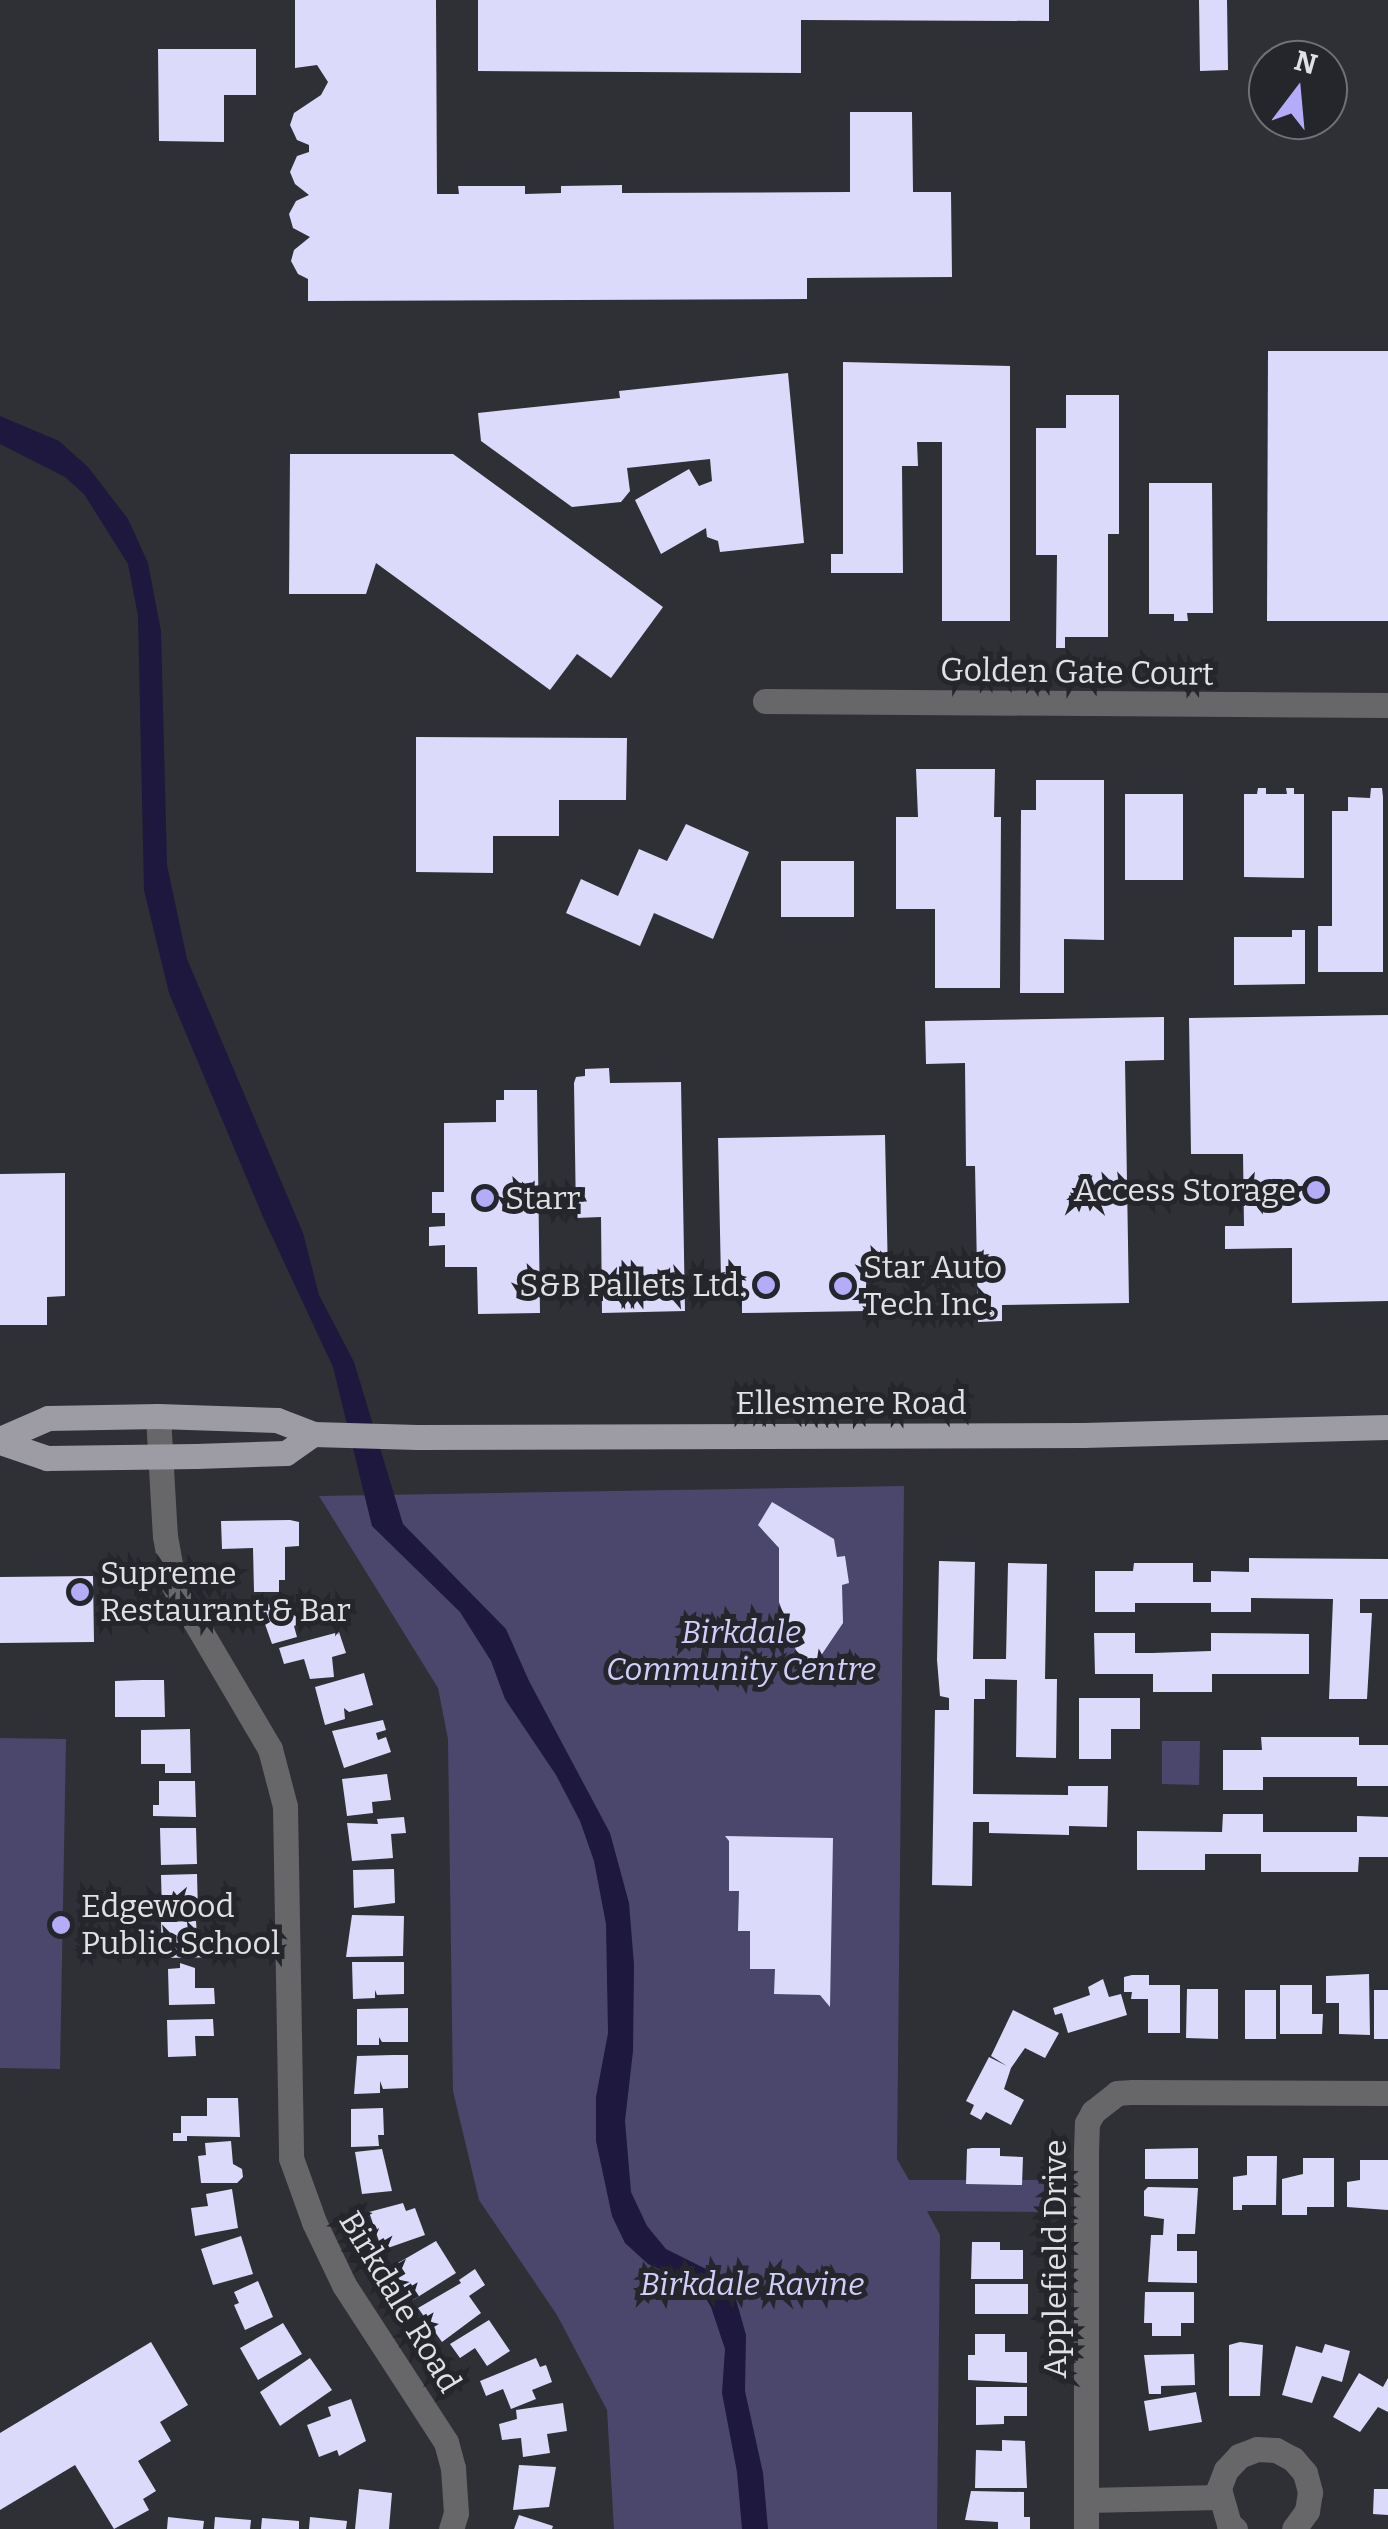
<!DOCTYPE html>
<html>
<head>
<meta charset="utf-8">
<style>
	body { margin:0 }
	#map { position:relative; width:1388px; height:2529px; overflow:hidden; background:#2f2f36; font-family:Bitter,serif }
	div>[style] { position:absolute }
	.green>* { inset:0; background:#4b476c }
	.water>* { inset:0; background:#1e173e }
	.building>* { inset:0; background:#dcdafa }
	.minor>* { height:25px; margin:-12.5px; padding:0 12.5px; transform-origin:12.5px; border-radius:12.5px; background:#67676a }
	.major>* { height:25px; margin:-12.5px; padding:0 12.5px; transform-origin:12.5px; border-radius:12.5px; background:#9d9ca4 }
	.dots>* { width:28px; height:28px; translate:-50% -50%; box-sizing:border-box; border:5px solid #25252c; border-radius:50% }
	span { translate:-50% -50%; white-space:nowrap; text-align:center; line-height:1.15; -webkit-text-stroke:10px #25252c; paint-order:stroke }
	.street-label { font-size:32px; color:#e0e0e5 }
	.poi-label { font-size:32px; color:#e0e0e5 }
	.right { translate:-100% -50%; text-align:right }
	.left { translate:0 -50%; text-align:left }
	.park-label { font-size:32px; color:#d1cefa; font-style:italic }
	.north { position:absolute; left:1248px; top:40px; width:100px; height:100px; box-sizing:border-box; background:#25252c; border:2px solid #707076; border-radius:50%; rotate:16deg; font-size:28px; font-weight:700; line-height:40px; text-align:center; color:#e0e0e5 }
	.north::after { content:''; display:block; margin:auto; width:35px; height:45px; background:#b4acf9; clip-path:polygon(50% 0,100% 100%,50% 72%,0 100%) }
</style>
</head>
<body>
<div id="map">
	<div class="green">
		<div style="clip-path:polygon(904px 1486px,897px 2159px,909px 2180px,1052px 2180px,1051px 2212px,927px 2211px,940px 2235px,937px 2529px,614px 2529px,607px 2410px,557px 2315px,479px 2200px,453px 2091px,448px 1739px,438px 1688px,319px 1496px)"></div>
		<div style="clip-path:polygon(0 1738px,66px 1739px,60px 2069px,0 2068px)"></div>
		<div style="clip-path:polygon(1162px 1741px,1200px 1741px,1199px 1785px,1162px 1784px)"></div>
	</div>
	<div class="water">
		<div style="clip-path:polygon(0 416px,59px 441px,88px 467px,128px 519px,148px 563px,161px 631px,167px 865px,187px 959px,303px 1233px,319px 1295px,354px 1362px,403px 1524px,506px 1629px,529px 1681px,610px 1833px,629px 1903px,634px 1965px,633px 2051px,625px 2121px,631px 2192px,647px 2226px,666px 2249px,712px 2272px,735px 2296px,746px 2335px,745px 2391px,763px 2473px,768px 2529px,742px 2529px,737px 2472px,722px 2393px,725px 2349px,711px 2307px,699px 2287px,648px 2264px,625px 2243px,612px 2216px,596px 2141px,596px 2097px,608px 2033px,606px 1924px,594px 1861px,580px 1821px,556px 1775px,505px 1699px,491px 1661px,460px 1612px,372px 1526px,333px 1367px,263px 1217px,169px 993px,144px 890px,138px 616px,128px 564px,84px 494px,65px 477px,0 444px)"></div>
	</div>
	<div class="building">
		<div style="clip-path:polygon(295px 0,436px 0,437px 194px,459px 194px,458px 186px,525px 186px,525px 194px,561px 193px,561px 186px,622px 185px,622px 193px,850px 192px,850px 112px,912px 112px,913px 192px,951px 192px,952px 277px,807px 278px,807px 299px,308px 301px,308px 279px,298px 274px,291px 261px,294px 250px,310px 237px,293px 228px,289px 214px,296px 201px,309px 195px,295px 184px,290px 172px,297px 156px,309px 152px,309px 145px,297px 140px,290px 125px,294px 113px,321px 95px,328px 82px,317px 65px,295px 68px)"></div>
		<div style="clip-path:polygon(478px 0,1049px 0,1049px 21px,801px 20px,801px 73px,478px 71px)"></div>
		<div style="clip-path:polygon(1199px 0,1227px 0,1228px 70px,1200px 71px)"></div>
		<div style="clip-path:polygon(158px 49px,256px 49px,256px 95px,224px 95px,224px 142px,159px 141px)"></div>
		<div style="clip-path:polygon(1268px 351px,1388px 351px,1388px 621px,1267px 621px)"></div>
		<div style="clip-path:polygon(843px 362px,1010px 366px,1010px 621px,942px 621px,942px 442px,917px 442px,918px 466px,902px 466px,903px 573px,831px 573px,831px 554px,843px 554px)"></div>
		<div style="clip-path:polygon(788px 373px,804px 543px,720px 552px,718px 541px,707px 537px,706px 528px,661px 554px,635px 500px,689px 469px,699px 486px,712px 481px,710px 459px,627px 468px,630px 491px,621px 502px,572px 507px,481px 441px,478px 413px,620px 398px,619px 391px)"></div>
		<div style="clip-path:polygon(1066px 395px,1119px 395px,1119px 534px,1108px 534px,1108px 637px,1065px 637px,1065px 648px,1056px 648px,1057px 555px,1036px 555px,1036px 428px,1066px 428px)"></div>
		<div style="clip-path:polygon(290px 454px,453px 454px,663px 607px,611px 678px,577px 654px,550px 690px,376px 563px,366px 594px,289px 594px)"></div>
		<div style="clip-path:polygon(1149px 483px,1212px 483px,1213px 613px,1187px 613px,1188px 621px,1174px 621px,1174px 614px,1149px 614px)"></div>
		<div style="clip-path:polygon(416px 737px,627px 738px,626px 800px,559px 800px,559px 836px,493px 836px,493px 873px,416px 872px)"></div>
		<div style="clip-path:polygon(916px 769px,995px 769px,994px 817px,1001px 817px,1000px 988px,935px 988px,935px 909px,896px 909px,896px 817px,918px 817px)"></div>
		<div style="clip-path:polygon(1036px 780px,1104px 780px,1104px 940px,1064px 939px,1064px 993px,1020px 993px,1021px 810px,1036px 810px)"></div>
		<div style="clip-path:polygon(1258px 788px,1266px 788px,1266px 794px,1287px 794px,1286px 788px,1294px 788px,1294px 794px,1304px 794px,1304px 878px,1244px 877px,1244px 794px,1257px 794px)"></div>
		<div style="clip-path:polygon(1371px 788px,1382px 788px,1383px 797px,1383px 972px,1318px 972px,1318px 926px,1332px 926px,1332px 811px,1348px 811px,1348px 797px,1370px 798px)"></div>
		<div style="clip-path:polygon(1125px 794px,1183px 794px,1183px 880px,1125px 880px)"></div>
		<div style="clip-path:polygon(686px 824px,749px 852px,713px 939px,654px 913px,640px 946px,566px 913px,581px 879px,618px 896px,639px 849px,667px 861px)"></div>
		<div style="clip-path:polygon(781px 861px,854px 861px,854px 917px,781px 917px)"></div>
		<div style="clip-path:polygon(1292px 930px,1305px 930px,1305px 984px,1234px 985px,1234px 937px,1292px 937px)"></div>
		<div style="clip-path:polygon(1388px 1015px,1388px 1301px,1292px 1303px,1292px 1248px,1225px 1249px,1225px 1226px,1244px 1226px,1243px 1154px,1191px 1154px,1189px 1018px)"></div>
		<div style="clip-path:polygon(1164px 1017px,1164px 1060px,1125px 1061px,1129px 1303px,1002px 1305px,1002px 1321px,978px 1322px,975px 1166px,966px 1166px,965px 1063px,926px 1064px,925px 1021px)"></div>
		<div style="clip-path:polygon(609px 1068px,610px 1083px,681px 1082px,685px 1311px,602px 1313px,601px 1217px,576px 1218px,574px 1083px,576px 1077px,585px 1076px,585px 1069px)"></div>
		<div style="clip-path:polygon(504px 1090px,537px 1090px,540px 1313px,478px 1314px,477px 1267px,445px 1267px,445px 1245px,429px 1246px,429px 1227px,445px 1226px,445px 1213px,432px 1213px,432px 1192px,444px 1192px,444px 1123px,496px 1122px,496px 1100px,504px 1100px)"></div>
		<div style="clip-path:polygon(885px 1135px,888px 1276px,866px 1277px,867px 1311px,742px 1313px,742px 1279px,721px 1279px,718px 1138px)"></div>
		<div style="clip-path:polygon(65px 1173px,65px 1296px,47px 1297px,47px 1325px,0 1325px,0 1174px)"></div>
		<div style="clip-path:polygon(772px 1502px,834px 1539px,837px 1557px,845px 1556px,849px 1583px,842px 1585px,843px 1623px,814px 1666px,799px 1659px,779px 1602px,779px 1548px,758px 1525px)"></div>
		<div style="clip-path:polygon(290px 1520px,299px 1522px,299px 1546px,285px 1547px,285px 1580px,279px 1580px,279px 1592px,254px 1592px,253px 1548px,222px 1549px,221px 1521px)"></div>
		<div style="clip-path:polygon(1249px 1558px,1388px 1559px,1388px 1599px,1360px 1599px,1360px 1613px,1372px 1613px,1367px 1699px,1329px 1699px,1333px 1599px,1251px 1598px,1251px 1612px,1211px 1612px,1211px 1603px,1135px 1603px,1135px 1612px,1095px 1612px,1095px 1571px,1133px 1571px,1134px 1563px,1193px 1563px,1193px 1582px,1211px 1582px,1211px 1571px,1249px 1572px)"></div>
		<div style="clip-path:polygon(939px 1561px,975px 1562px,973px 1659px,1006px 1659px,1008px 1563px,1047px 1564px,1045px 1679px,1057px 1679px,1056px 1758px,1016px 1757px,1017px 1680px,985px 1679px,985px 1699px,974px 1699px,973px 1794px,1068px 1795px,1068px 1786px,1108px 1786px,1107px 1827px,1069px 1826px,1069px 1835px,989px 1833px,989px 1822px,973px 1822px,972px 1886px,932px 1885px,935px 1710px,949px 1710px,949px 1698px,940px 1696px,937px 1660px)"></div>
		<div style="clip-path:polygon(93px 1576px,94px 1642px,0 1643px,0 1577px)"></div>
		<div style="clip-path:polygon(292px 1597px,299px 1624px,294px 1626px,297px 1637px,272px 1644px,259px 1607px)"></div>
		<div style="clip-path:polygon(339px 1632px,346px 1653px,332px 1657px,334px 1677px,310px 1679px,304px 1659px,284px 1664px,279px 1648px)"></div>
		<div style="clip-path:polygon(1094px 1633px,1135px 1633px,1135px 1653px,1152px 1653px,1211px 1651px,1211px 1633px,1309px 1634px,1309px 1674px,1212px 1674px,1212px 1692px,1153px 1692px,1153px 1674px,1095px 1674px)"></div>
		<div style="clip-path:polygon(364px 1673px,373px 1705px,349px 1712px,344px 1708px,345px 1719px,325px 1725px,315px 1687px)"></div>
		<div style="clip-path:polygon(142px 1680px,164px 1680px,165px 1717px,115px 1717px,115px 1681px)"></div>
		<div style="clip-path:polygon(1079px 1698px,1140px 1698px,1140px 1729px,1111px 1729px,1111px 1759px,1079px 1759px)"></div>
		<div style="clip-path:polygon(383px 1720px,386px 1730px,376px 1733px,378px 1740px,386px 1737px,391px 1752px,344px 1768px,332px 1731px)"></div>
		<div style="clip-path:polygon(190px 1729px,191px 1773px,165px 1773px,165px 1764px,141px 1764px,141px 1730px)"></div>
		<div style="clip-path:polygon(1261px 1737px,1359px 1737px,1359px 1745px,1388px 1745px,1388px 1786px,1357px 1786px,1357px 1777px,1263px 1777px,1263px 1790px,1223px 1790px,1223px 1750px,1262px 1750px)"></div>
		<div style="clip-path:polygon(387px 1774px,391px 1800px,372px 1802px,373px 1813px,347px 1816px,342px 1779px)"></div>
		<div style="clip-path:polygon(159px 1781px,195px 1781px,196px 1817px,153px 1816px,153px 1805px,159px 1805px)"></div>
		<div style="clip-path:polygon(1223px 1814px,1263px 1814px,1263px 1832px,1357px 1832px,1357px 1816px,1388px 1817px,1388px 1857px,1359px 1857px,1358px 1872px,1261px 1872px,1261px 1854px,1205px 1854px,1205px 1870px,1137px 1870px,1137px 1831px,1222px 1832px)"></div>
		<div style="clip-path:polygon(404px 1817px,406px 1833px,391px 1834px,393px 1858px,352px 1861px,347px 1823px,378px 1824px,377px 1819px)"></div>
		<div style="clip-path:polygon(160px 1828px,196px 1828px,197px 1864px,161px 1865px)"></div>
		<div style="clip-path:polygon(725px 1836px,833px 1838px,830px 2007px,820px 1995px,774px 1994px,775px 1969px,750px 1969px,750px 1931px,738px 1931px,739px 1891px,729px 1891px,729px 1841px)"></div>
		<div style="clip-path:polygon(394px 1869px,395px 1903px,354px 1908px,353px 1870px)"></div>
		<div style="clip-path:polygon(197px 1874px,198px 1911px,178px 1915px,178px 1911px,162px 1912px,161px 1875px)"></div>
		<div style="clip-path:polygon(352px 1915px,404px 1916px,403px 1956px,346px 1957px)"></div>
		<div style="clip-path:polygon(196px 1921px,197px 1937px,225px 1937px,231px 1957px,162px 1958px,161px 1922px)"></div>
		<div style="clip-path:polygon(352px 1962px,404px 1962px,404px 1994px,377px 1995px,375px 1990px,375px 1998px,353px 1999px)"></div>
		<div style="clip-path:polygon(180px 1963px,195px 1968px,195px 1988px,214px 1988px,215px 2004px,169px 2005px,168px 1969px,180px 1968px)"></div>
		<div style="clip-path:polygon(1369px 1974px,1370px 2035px,1339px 2034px,1339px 2003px,1326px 2003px,1326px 1976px)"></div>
		<div style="clip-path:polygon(1132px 1975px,1149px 1975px,1149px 1985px,1180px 1985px,1180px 2033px,1148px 2033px,1148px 1999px,1131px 1999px,1132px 1992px,1124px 1992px,1124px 1977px)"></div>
		<div style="clip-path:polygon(1103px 1979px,1109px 1997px,1121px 1994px,1127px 2015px,1068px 2033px,1062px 2013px,1055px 2015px,1053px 2008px,1090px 1995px,1088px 1987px)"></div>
		<div style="clip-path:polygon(1280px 1985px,1312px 1985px,1312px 2014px,1323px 2014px,1322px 2034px,1280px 2034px)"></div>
		<div style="clip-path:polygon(1187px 1989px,1218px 1989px,1218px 2039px,1186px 2038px)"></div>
		<div style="clip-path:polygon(1245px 1990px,1276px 1990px,1276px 2039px,1245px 2039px)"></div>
		<div style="clip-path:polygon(1374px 1990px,1388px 1990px,1388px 2039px,1374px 2039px)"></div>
		<div style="clip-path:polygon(408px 2008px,408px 2042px,382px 2042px,379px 2037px,379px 2045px,357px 2045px,357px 2009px)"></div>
		<div style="clip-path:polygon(1013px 2010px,1059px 2033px,1045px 2058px,1025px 2048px,1011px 2068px,1004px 2089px,1024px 2100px,1011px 2125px,986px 2112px,981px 2120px,970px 2114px,974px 2105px,966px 2101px,989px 2057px,1007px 2066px,991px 2056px)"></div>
		<div style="clip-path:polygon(213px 2019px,214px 2036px,195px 2036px,196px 2056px,168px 2057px,167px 2020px)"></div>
		<div style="clip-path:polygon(393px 2055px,408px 2055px,408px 2088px,383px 2089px,380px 2081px,380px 2093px,354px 2094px,357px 2056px)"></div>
		<div style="clip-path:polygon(207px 2098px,238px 2098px,240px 2137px,187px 2136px,187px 2141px,173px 2141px,173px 2133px,181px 2133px,181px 2116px,207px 2116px)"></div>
		<div style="clip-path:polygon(383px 2108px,384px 2135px,378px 2135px,379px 2146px,351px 2147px,351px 2109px)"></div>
		<div style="clip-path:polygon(231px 2141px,233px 2164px,242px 2169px,243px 2177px,237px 2183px,201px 2183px,198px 2156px,206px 2155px,205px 2143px)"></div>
		<div style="clip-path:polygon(972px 2148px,1000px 2148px,1000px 2156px,1023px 2157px,1022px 2185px,966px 2184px,967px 2149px)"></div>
		<div style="clip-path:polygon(1198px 2148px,1198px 2179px,1145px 2179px,1145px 2149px)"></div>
		<div style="clip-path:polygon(382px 2149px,392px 2191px,362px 2194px,355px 2152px)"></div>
		<div style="clip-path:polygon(1247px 2156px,1277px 2156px,1276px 2205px,1242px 2205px,1242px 2210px,1233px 2210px,1233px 2177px,1247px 2175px)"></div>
		<div style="clip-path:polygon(1303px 2158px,1334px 2158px,1334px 2207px,1307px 2207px,1307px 2215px,1282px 2215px,1282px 2179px,1303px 2174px)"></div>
		<div style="clip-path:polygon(1360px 2160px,1388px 2160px,1388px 2210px,1347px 2207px,1347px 2182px,1360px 2180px)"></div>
		<div style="clip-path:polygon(1148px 2187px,1198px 2188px,1195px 2234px,1177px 2234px,1177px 2251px,1197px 2251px,1197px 2283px,1148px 2282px,1151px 2235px,1163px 2235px,1164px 2219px,1144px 2216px,1144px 2191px)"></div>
		<div style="clip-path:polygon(232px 2189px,238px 2228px,195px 2236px,191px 2208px,208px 2206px,206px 2194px)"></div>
		<div style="clip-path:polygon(403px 2203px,406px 2211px,415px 2208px,425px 2235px,382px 2250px,369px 2212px)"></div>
		<div style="clip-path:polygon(241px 2236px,253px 2274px,213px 2285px,201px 2249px)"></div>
		<div style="clip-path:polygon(436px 2241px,456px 2273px,413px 2300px,391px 2267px)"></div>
		<div style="clip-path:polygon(972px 2242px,1000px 2242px,1000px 2250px,1023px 2250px,1023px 2279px,971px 2279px)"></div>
		<div style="clip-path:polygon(475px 2269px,485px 2285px,469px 2296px,481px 2313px,442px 2342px,418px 2308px,461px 2283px,459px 2280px)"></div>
		<div style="clip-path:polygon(258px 2281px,273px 2317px,245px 2330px,234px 2305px,239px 2303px,234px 2292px)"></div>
		<div style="clip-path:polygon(975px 2284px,1028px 2284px,1028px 2314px,975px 2314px)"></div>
		<div style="clip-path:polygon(1145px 2292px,1194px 2292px,1194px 2323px,1181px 2323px,1181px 2336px,1152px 2336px,1152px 2323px,1144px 2323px)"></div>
		<div style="clip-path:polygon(489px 2320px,510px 2351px,487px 2366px,475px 2348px,460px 2358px,450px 2344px)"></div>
		<div style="clip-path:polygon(283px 2323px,302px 2354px,258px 2380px,240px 2348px)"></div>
		<div style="clip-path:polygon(975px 2334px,1005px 2334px,1005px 2352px,1027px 2352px,1027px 2383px,968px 2380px,968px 2355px,975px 2355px)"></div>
		<div style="clip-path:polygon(151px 2342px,188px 2405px,160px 2422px,171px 2441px,138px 2461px,156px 2491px,143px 2499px,149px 2510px,114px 2529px,75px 2465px,0 2510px,0 2433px)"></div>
		<div style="clip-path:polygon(1240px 2342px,1263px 2345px,1260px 2396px,1229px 2396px,1229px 2345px)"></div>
		<div style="clip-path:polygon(1325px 2344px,1350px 2351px,1342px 2382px,1322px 2376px,1312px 2403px,1282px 2395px,1296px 2346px,1322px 2353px)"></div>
		<div style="clip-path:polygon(1194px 2354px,1195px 2385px,1161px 2386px,1161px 2394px,1149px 2394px,1144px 2355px)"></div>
		<div style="clip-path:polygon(310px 2358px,332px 2390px,280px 2426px,260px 2392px)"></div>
		<div style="clip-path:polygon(536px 2358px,540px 2367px,546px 2365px,552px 2382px,532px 2390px,536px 2399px,511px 2409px,503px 2389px,486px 2396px,480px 2381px)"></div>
		<div style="clip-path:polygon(1359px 2373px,1383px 2387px,1388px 2378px,1388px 2412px,1378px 2407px,1360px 2432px,1333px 2417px)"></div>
		<div style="clip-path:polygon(976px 2387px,1027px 2387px,1027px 2416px,1004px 2416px,1004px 2424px,976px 2425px)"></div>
		<div style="clip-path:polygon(1196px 2392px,1202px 2422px,1149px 2431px,1144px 2401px)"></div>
		<div style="clip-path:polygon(351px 2399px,366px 2441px,339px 2456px,337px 2450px,319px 2457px,307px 2425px,331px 2416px,328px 2407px)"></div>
		<div style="clip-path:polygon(563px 2403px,567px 2431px,547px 2434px,550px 2453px,523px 2457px,521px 2438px,502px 2440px,499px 2424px,517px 2419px,516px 2410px)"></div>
		<div style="clip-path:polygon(1002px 2440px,1025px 2441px,1027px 2488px,975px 2488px,976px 2450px,1002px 2451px)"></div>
		<div style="clip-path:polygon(519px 2465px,556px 2467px,549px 2507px,513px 2510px)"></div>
		<div style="clip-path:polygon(359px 2489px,392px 2493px,389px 2529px,355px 2529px)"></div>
		<div style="clip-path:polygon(1374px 2489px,1388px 2489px,1388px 2515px,1373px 2514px)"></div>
		<div style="clip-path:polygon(971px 2491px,1024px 2492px,1024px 2517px,1030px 2517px,1030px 2529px,998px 2529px,998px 2522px,965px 2520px)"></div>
		<div style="clip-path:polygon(519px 2515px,553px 2526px,552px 2529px,514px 2529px)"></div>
		<div style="clip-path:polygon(168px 2517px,204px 2521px,203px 2529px,167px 2529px)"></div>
		<div style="clip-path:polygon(215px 2517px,251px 2520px,250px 2529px,214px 2529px)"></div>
		<div style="clip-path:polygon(310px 2517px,347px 2521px,346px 2529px,309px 2529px)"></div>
		<div style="clip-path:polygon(262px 2518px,299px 2521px,299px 2529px,261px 2529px)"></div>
	</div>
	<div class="minor">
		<div style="left:765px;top:701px;width:623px;rotate:0.37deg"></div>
		<div style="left:158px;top:1416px;width:120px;rotate:86.7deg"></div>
		<div style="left:165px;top:1536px;width:51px;rotate:79.8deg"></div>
		<div style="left:174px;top:1586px;width:189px;rotate:59.5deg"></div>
		<div style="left:270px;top:1749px;width:59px;rotate:75.3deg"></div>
		<div style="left:285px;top:1806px;width:352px;rotate:89deg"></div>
		<div style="left:291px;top:2158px;width:68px;rotate:70.2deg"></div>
		<div style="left:314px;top:2222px;width:70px;rotate:64.5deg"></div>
		<div style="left:344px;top:2285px;width:187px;rotate:57deg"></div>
		<div style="left:446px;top:2442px;width:27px;rotate:75deg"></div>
		<div style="left:453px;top:2468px;width:45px;rotate:86.2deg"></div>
		<div style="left:456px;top:2513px;width:17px;rotate:107deg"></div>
		<div style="left:1087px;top:2500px;width:132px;rotate:-1.3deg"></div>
		<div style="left:1086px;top:2529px;width:378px;rotate:-90deg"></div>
		<div style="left:1086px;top:2151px;width:28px;rotate:-88deg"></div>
		<div style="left:1087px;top:2123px;width:13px;rotate:-61deg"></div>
		<div style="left:1093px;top:2112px;width:31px;rotate:-38deg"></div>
		<div style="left:1117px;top:2093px;width:16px;rotate:-4deg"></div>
		<div style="left:1133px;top:2092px;width:255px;rotate:0.2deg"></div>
		<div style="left:1235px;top:2529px;width:8px;rotate:-140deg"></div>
		<div style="left:1229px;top:2524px;width:37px;rotate:-106deg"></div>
		<div style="left:1219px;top:2488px;width:19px;rotate:-69deg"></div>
		<div style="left:1226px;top:2470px;width:19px;rotate:-47deg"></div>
		<div style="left:1239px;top:2456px;width:19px;rotate:-21deg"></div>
		<div style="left:1257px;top:2449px;width:19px;rotate:3deg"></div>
		<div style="left:1276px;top:2450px;width:19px;rotate:28deg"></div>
		<div style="left:1293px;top:2459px;width:18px;rotate:49deg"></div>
		<div style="left:1305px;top:2473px;width:20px;rotate:75deg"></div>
		<div style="left:1310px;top:2492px;width:19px;rotate:99deg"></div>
		<div style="left:1307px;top:2511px;width:22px;rotate:126deg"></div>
	</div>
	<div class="major">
		<div style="left:0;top:1439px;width:52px;rotate:-23.6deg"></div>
		<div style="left:48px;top:1418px;width:110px;rotate:-1deg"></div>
		<div style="left:158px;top:1416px;width:119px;rotate:1.9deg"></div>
		<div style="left:277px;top:1420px;width:39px;rotate:21deg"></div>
		<div style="left:313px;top:1434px;width:104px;rotate:1.7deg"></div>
		<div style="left:417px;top:1437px;width:666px;rotate:-0.17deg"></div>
		<div style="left:1083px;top:1435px;width:305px;rotate:-1.5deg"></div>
		<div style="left:0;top:1442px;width:50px;rotate:18.8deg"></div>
		<div style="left:47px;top:1458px;width:149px;rotate:-0.8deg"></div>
		<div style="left:196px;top:1456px;width:90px;rotate:-1.9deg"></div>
		<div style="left:286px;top:1453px;width:33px;rotate:-35deg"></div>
	</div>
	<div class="dots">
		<div style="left:1316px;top:1190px;background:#b4acf9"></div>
		<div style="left:485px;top:1198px;background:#b4acf9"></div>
		<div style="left:766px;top:1285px;background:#b4acf9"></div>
		<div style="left:843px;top:1286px;background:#b4acf9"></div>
		<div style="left:80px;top:1592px;background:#b4acf9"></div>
		<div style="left:61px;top:1925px;background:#b4acf9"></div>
	</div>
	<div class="street-label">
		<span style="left:1077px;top:672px;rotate:1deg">Golden Gate Court</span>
		<span style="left:851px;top:1403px">Ellesmere Road</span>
		<span style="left:1055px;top:2259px;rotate:-90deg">Applefield Drive</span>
		<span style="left:400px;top:2302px;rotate:59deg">Birkdale Road</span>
	</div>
	<div class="poi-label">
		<span class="right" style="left:1296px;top:1190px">Access Storage</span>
		<span class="left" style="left:505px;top:1198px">Starr</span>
		<span class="left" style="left:863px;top:1286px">Star Auto<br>Tech Inc.</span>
		<span class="right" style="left:746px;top:1285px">S&amp;B Pallets Ltd.</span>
		<span class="left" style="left:100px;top:1592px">Supreme<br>Restaurant &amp; Bar</span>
		<span class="left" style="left:81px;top:1925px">Edgewood<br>Public School</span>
	</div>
	<div class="park-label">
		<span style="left:741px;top:1651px">Birkdale<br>Community Centre</span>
		<span style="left:752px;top:2284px">Birkdale Ravine</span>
	</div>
	<div class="north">N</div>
</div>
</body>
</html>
